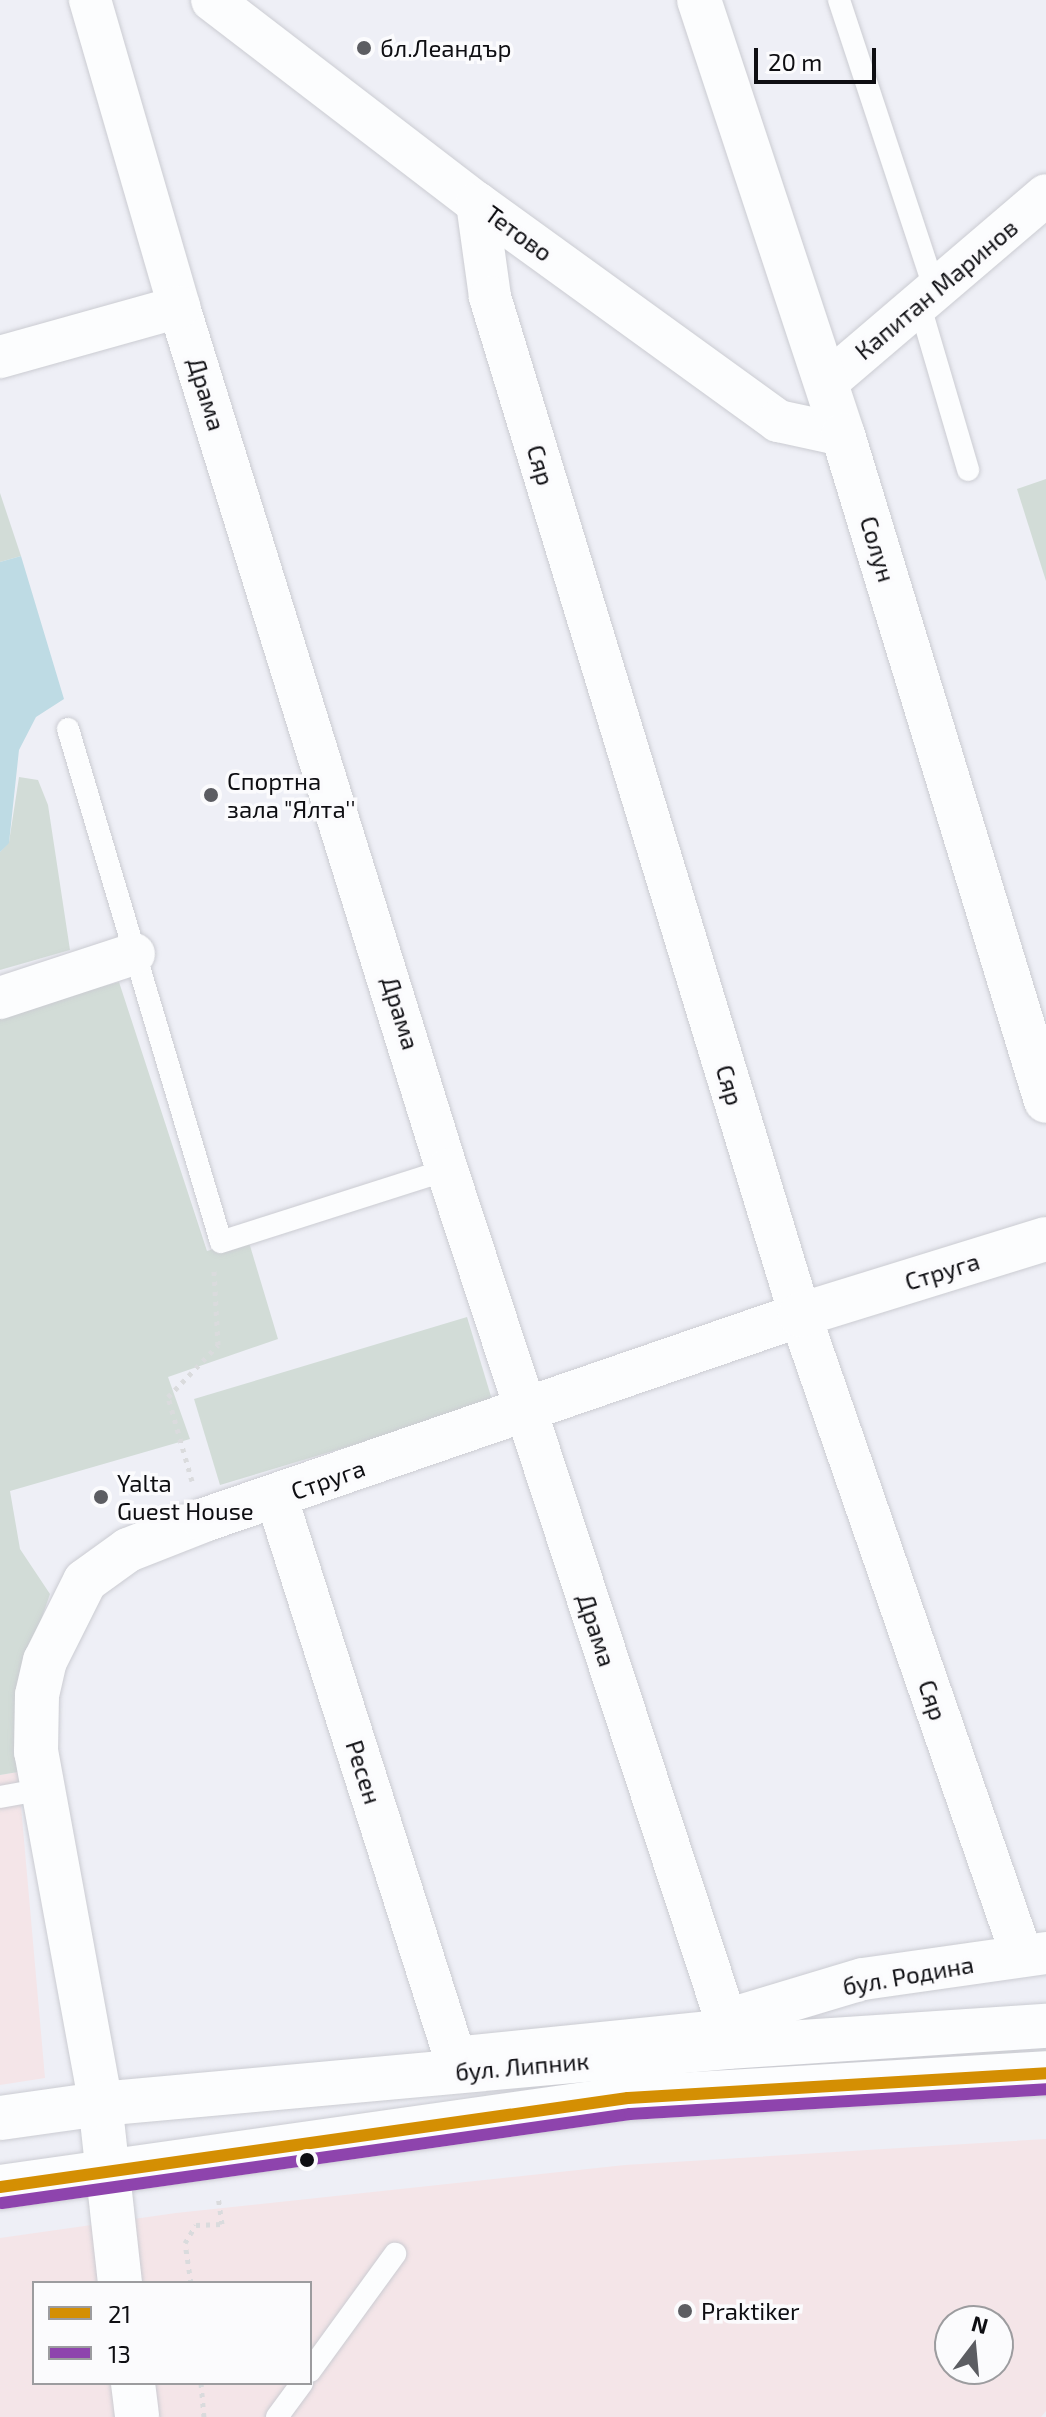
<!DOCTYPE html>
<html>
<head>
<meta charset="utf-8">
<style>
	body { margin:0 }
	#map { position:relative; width:1046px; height:2417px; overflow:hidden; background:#eeeff6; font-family:"Exo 2",sans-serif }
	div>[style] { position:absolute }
	.commercial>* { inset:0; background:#f4e5e8 }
	.green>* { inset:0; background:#d2dcd7 }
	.water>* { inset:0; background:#bedbe4 }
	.path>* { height:5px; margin-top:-2.5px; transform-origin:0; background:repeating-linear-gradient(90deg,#dadbdd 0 4px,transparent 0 10px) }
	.roads { filter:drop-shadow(0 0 2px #cbccd2) drop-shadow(0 0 2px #cbccd2) }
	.lane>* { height:22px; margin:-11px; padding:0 11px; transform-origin:11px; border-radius:11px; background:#fcfdfe }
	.street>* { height:42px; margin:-21px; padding:0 21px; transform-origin:21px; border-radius:21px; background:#fcfdfe }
	.secondary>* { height:44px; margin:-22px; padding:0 22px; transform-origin:22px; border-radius:22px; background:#fcfdfe }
	.primary>* { height:44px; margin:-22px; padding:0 22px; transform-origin:22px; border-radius:22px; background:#fcfdfe }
	.bus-1>* { height:12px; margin:-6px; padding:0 6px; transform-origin:6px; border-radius:6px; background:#d48f03 }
	.bus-2>* { height:12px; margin:-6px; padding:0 6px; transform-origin:6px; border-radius:6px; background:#8e44ad }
	.dots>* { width:22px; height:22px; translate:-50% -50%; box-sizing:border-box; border:4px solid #fbfbfd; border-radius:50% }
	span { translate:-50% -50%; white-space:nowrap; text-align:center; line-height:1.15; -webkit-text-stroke:7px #fbfbfd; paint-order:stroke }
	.poi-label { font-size:24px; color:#0e0e12 }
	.left { translate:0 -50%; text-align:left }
	.street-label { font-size:24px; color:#0e0e12 }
	.legend { position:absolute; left:32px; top:2281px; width:280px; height:104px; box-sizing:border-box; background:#fbfbfd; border:2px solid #9c9c9f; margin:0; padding:10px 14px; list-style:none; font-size:24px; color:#0e0e12 }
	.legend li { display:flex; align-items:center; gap:16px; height:40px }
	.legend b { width:40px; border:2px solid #9c9c9f }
	.north { position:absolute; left:934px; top:2305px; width:80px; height:80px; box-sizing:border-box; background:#fbfbfd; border:2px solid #9c9c9f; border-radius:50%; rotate:16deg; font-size:22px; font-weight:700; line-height:32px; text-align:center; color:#0e0e12 }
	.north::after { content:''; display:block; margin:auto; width:28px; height:36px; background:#5c5d62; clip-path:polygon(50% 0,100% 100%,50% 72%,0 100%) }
	.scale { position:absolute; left:754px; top:48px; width:122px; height:36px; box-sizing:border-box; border:4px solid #0e0e12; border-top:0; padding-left:10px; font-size:24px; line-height:28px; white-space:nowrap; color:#0e0e12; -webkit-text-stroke:6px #fbfbfd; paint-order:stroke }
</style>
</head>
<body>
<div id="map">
	<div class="commercial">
		<div style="clip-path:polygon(18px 1772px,45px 2078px,0 2085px,0 1775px)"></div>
		<div style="clip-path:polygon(evenodd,1046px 2139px,1046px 2411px,1041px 2417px,0 2417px,0 2238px,176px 2213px,625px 2165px,1046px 2139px,34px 2283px,310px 2283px,310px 2383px,34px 2383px,34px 2283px,1046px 2139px,950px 2321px,998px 2321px,998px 2369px,950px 2369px,950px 2321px)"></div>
	</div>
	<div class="green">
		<div style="clip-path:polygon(1046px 479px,1046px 581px,1017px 489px)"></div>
		<div style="clip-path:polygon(0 493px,21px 556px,0 562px)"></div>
		<div style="clip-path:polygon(19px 777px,38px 780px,48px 805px,70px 950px,0 970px,0 852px,9px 842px)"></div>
		<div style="clip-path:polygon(119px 982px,207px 1251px,248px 1239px,278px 1339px,168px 1377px,190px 1439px,10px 1491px,20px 1549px,50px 1594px,18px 1687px,18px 1772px,0 1775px,0 1014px)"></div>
		<div style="clip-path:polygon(467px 1317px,493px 1403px,220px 1485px,194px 1399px)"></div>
	</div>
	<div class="water">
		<div style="clip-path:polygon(21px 556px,64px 699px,36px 717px,19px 750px,9px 843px,0 852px,0 562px)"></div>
	</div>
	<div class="path">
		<div style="left:192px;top:1481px;width:87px;rotate:-105.9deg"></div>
		<div style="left:168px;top:1397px;width:72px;rotate:-46.1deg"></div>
		<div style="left:218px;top:1345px;width:75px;rotate:-93.1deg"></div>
		<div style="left:191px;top:2283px;width:40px;rotate:-98.5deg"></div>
		<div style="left:185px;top:2243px;width:21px;rotate:-59deg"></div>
		<div style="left:196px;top:2225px;width:26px;rotate:-2deg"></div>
		<div style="left:222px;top:2224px;width:27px;rotate:-98deg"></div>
		<div style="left:201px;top:2383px;width:34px;rotate:85deg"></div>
	</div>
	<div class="roads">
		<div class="lane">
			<div style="left:839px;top:0;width:305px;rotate:71.7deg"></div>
			<div style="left:919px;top:303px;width:174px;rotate:73.6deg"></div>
			<div style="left:68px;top:729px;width:535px;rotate:73.39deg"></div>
			<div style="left:221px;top:1242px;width:237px;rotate:-17.7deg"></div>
			<div style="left:0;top:1797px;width:45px;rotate:-10.3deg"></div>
			<div style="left:452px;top:2048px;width:275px;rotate:-5.8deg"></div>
			<div style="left:310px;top:2371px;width:145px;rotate:-54deg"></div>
			<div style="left:277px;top:2417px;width:42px;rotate:-53.7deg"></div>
		</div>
		<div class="street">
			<div style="left:90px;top:0;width:320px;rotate:73.8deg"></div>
			<div style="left:179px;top:307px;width:904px;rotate:72.75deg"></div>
			<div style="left:447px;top:1170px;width:895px;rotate:71.83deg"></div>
			<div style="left:726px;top:2020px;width:143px;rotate:-16.7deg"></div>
			<div style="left:863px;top:1979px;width:185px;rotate:-8.1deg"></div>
			<div style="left:212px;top:0;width:334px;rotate:37.5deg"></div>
			<div style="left:477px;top:203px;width:372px;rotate:35.9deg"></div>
			<div style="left:778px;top:421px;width:66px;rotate:12.2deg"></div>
			<div style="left:477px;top:203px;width:95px;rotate:82.1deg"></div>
			<div style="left:490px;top:297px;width:1064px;rotate:73.06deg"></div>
			<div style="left:800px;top:1315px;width:678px;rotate:70.9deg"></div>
			<div style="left:0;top:357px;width:186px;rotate:-15.6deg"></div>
			<div style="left:826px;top:383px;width:289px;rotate:-40.5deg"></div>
			<div style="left:0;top:998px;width:141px;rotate:-18.2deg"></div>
			<div style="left:276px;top:1496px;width:579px;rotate:72.32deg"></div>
		</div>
		<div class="secondary">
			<div style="left:699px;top:0;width:458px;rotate:71.7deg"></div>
			<div style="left:843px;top:435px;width:696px;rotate:73.05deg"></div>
			<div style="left:120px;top:2283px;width:190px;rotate:-96.3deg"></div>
			<div style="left:99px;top:2094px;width:348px;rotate:-100.4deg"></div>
			<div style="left:36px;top:1752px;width:57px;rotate:-89deg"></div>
			<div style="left:37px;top:1695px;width:35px;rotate:-77deg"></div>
			<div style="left:45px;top:1661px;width:89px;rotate:-63.4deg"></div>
			<div style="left:85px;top:1581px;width:53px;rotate:-35.8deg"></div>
			<div style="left:128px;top:1550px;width:82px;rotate:-21.5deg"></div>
			<div style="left:204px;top:1520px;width:630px;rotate:-18.98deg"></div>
			<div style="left:800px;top:1315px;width:257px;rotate:-17.2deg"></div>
			<div style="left:133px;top:2383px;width:34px;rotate:83deg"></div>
		</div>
		<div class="primary">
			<div style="left:0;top:2118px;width:101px;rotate:-8deg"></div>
			<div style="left:100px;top:2104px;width:630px;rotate:-5.19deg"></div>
			<div style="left:727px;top:2047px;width:320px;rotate:-3.8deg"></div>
			<div style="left:0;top:2187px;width:634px;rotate:-8.07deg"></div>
			<div style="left:628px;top:2098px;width:419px;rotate:-3.4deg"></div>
		</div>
	</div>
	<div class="bus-1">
		<div style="left:0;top:2187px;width:634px;rotate:-8.07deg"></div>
		<div style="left:628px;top:2098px;width:419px;rotate:-3.4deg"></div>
	</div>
	<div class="bus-2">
		<div style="left:2px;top:2203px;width:634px;rotate:-8.07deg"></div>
		<div style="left:630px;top:2114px;width:417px;rotate:-3.4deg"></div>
	</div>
	<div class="dots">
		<div style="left:364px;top:48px;background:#5c5d62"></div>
		<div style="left:211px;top:795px;background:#5c5d62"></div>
		<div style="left:101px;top:1497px;background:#5c5d62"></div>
		<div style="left:307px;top:2160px;background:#0e0e12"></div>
		<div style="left:685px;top:2311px;background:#5c5d62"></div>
	</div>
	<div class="poi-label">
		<span class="left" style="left:380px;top:48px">бл.Леандър</span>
		<span class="left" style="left:227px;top:795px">Спортна<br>зала "Ялта''</span>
		<span class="left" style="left:117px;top:1497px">Yalta<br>Guest House</span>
		<span class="left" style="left:701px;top:2311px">Praktiker</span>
	</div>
	<div class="street-label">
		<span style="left:519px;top:233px;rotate:36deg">Тетово</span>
		<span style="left:936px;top:289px;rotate:-40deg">Капитан Маринов</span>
		<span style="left:207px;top:394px;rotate:73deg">Драма</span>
		<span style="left:541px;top:465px;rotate:73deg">Сяр</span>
		<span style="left:878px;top:549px;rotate:73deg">Солун</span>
		<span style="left:401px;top:1013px;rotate:73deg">Драма</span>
		<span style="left:730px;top:1085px;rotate:73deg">Сяр</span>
		<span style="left:942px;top:1271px;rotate:-17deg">Струга</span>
		<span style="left:328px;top:1479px;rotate:-19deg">Струга</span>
		<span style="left:597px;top:1630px;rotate:72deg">Драма</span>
		<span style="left:933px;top:1700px;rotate:71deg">Сяр</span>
		<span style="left:364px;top:1772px;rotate:72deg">Ресен</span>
		<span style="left:908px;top:1975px;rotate:-10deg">бул. Родина</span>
		<span style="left:522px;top:2066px;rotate:-5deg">бул. Липник</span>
	</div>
	<ul class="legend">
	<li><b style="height:10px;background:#d48f03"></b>21</li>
	<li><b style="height:10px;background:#8e44ad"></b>13</li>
	</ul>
	<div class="north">N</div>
	<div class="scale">20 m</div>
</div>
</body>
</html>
